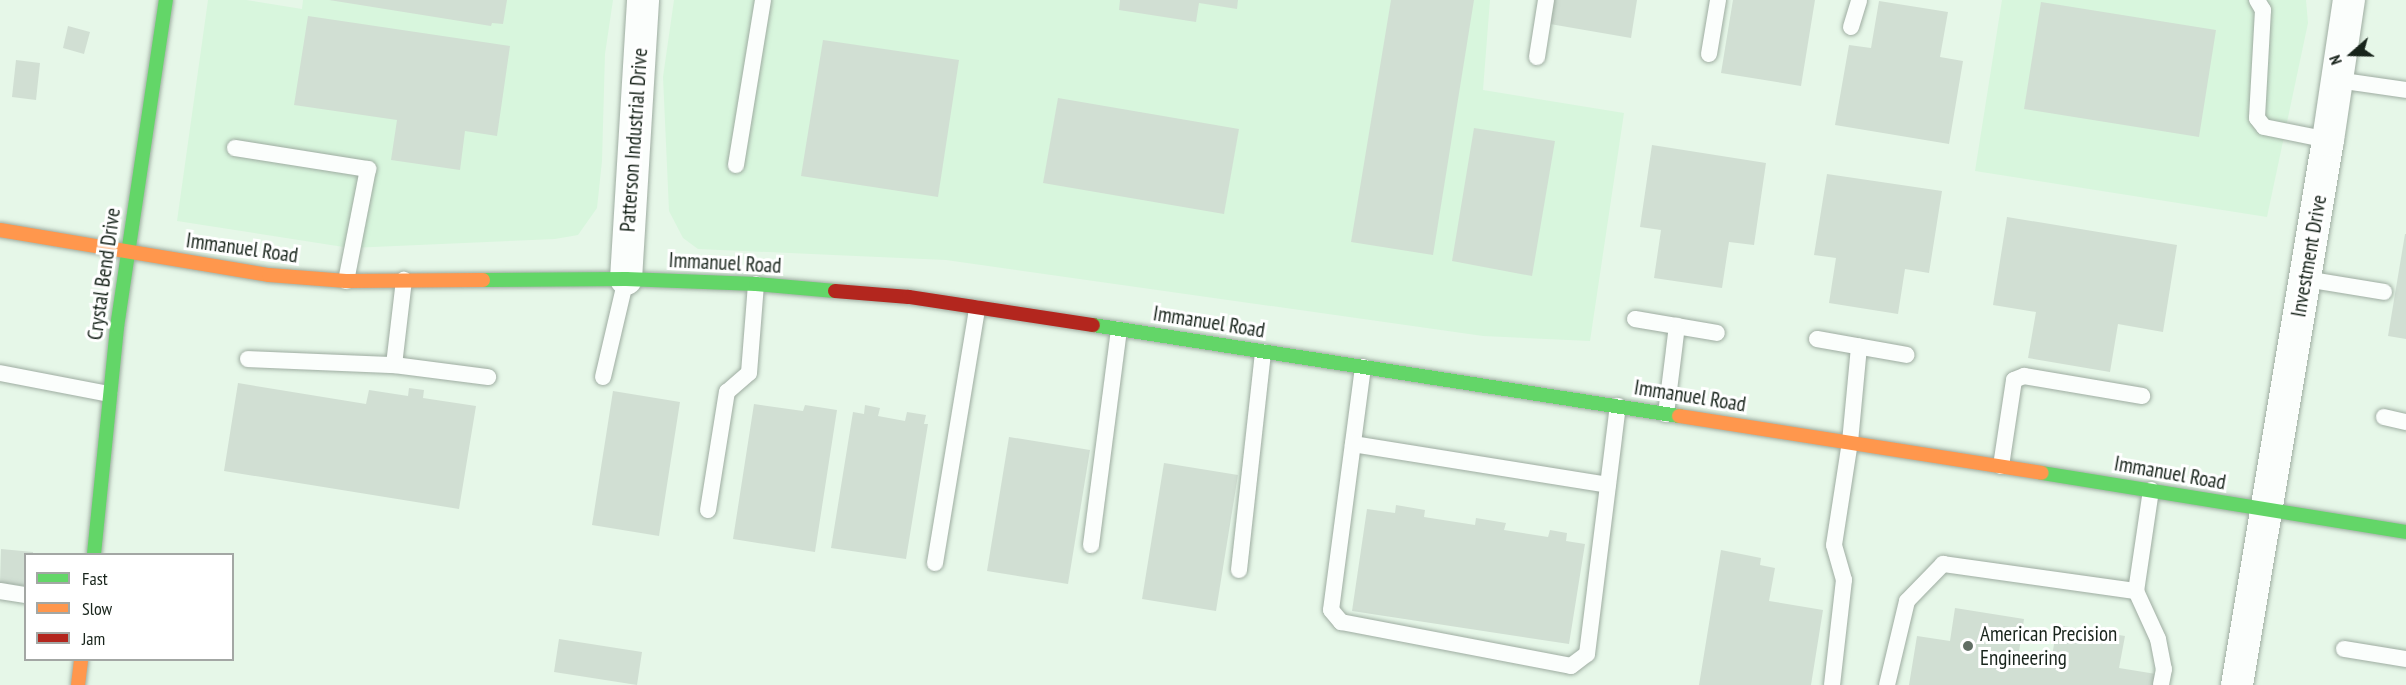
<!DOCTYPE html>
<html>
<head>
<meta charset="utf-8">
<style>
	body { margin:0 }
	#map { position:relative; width:2406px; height:685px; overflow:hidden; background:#e6f7e8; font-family:"PT Sans Narrow",sans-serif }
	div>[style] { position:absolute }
	.built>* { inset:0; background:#d8f6dd }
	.building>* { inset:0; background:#d1dfd3 }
	.roads { filter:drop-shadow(0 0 2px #9eaca1) drop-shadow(0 0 2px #9eaca1) }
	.lane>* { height:16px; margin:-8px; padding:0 8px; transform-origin:8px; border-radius:8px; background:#fbfefc }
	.street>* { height:32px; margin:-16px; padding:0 16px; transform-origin:16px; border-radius:16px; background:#fbfefc }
	.fast>* { height:14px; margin:-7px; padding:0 7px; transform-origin:7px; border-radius:7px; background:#63d668 }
	.slow>* { height:14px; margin:-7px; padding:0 7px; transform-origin:7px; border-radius:7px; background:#ff974d }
	.jam>* { height:14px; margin:-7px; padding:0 7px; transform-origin:7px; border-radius:7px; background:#b3261e }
	.dots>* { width:16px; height:16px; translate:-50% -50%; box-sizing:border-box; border:3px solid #fff; border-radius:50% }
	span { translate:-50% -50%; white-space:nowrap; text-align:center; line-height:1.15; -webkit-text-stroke:6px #fff; paint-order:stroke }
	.street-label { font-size:21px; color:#18241b }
	.poi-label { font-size:21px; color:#18241b }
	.left { translate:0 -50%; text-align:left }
	.legend { position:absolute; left:24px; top:553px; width:210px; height:108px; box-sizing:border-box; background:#fff; border:2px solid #a3a7a4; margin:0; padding:8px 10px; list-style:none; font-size:18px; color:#18241b }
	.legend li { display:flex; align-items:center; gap:12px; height:30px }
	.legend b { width:30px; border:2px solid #a3a7a4 }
	.north { position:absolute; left:2322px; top:24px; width:60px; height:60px; -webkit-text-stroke:4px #fff; paint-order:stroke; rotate:250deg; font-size:16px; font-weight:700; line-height:24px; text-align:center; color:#18241b }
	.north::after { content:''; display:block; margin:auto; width:21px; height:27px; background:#18241b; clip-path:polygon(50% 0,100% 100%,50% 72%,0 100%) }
</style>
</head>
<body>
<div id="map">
	<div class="built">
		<div style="clip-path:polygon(208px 0,246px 0,302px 9px,303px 0,613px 0,605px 54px,602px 161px,597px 208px,578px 235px,555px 239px,350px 248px,177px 221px)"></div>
		<div style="clip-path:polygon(674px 0,1490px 0,1483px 90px,1624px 113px,1590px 341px,1483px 336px,946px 260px,698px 249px,683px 238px,669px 211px,663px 77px)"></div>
		<div style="clip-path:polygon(2002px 0,2306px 0,2308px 23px,2267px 217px,1975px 171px)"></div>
	</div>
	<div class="building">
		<div style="clip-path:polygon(329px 0,507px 0,503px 24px,492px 23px,491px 26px)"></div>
		<div style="clip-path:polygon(1120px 0,1238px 0,1237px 9px,1199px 3px,1196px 22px,1119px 10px)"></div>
		<div style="clip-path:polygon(1391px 0,1474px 0,1433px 255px,1351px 242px)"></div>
		<div style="clip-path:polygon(1554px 0,1637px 0,1631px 38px,1550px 24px)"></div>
		<div style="clip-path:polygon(1733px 0,1815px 0,1801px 86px,1721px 73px)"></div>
		<div style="clip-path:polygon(1879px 1px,1948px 12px,1940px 57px,1963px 61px,1949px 144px,1835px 125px,1849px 45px,1871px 48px)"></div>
		<div style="clip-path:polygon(2041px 2px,2216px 30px,2199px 137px,2024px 109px)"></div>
		<div style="clip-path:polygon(308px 16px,510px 46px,497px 136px,465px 131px,460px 170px,391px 160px,397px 120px,294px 105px)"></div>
		<div style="clip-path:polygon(68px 26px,90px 32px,84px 54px,63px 48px)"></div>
		<div style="clip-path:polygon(823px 40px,959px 60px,938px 197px,801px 176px)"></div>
		<div style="clip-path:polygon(16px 60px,40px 63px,36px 100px,12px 97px)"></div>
		<div style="clip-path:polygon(1058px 98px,1239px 129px,1224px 214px,1043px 183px)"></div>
		<div style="clip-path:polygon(1474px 128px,1555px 141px,1532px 276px,1452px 261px)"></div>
		<div style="clip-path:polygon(1652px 145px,1766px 163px,1754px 245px,1729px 242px,1722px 288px,1654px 278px,1661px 230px,1640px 227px)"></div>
		<div style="clip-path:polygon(1827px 174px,1942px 191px,1929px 273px,1905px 269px,1898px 314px,1829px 303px,1836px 258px,1814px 255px)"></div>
		<div style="clip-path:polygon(2007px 217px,2177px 245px,2163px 332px,2118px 324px,2110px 372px,2028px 358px,2036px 312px,1993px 305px)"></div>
		<div style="clip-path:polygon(2405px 234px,2406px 234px,2406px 339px,2388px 336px)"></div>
		<div style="clip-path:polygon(238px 383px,366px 404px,369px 390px,408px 396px,409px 388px,424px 390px,423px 398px,476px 406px,459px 509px,224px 471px)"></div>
		<div style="clip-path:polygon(613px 391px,680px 402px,659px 536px,592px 525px)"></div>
		<div style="clip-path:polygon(754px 404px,803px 411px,805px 405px,837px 410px,815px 552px,733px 539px)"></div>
		<div style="clip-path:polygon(865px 405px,880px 408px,878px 416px,905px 421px,907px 412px,926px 415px,924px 424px,928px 424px,906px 559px,831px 548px,853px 412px,864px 414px)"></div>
		<div style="clip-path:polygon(1009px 437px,1090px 450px,1068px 584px,987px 571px)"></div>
		<div style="clip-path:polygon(1164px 463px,1238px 475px,1216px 611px,1142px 599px)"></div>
		<div style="clip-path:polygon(1396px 505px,1425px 510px,1424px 517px,1475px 525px,1476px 518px,1506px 523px,1504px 530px,1548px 537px,1550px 530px,1567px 533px,1566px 541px,1585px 544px,1569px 644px,1352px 611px,1367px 509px,1395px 513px)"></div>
		<div style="clip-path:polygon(1px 549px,33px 552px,33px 554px,26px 554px,26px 586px,0 583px)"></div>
		<div style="clip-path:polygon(1721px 550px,1761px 558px,1760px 565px,1775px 568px,1769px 601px,1823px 610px,1811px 685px,1699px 685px)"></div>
		<div style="clip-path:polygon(1955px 608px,2024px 619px,2019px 652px,2052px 657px,2057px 625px,2125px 636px,2119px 668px,2156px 674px,2154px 685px,1909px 685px,1917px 636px,1950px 641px)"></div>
		<div style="clip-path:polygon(559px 639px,642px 652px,637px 685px,554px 672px)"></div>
	</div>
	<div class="roads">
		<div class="lane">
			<div style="left:2257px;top:0;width:12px;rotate:59deg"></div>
			<div style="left:2263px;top:10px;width:108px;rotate:93.2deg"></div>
			<div style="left:2257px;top:118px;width:11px;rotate:52deg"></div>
			<div style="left:2264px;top:127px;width:65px;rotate:11.5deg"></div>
			<div style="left:1851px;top:27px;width:28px;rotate:-73deg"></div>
			<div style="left:1709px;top:54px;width:55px;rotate:-80.5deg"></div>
			<div style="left:1537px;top:57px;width:58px;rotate:-81deg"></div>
			<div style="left:2337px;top:80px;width:70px;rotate:8.2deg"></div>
			<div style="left:235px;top:148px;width:135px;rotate:9deg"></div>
			<div style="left:368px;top:169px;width:114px;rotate:101.1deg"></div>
			<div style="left:736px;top:165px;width:167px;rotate:-80.7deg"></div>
			<div style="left:2305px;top:279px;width:80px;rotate:9.3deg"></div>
			<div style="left:1635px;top:319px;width:83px;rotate:9.7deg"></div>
			<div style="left:1817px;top:339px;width:91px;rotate:10.1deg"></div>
			<div style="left:248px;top:359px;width:146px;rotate:2.4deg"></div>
			<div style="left:394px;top:365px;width:86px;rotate:-83.3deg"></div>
			<div style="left:394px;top:365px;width:95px;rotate:7.3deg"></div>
			<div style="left:1363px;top:367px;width:245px;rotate:97.5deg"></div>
			<div style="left:1331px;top:610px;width:16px;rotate:50deg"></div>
			<div style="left:1341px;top:622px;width:234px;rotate:10.8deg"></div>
			<div style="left:1571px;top:666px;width:20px;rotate:-37deg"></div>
			<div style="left:1587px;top:654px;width:250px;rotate:-82.9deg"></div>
			<div style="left:0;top:373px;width:111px;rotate:10.9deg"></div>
			<div style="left:603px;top:377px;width:101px;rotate:-76.8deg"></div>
			<div style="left:1666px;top:414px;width:89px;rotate:-82.9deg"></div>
			<div style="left:2384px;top:417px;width:23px;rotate:13deg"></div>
			<div style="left:1353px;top:444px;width:258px;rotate:9.1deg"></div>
			<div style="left:2001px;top:466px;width:87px;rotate:-81.4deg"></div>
			<div style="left:2014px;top:380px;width:11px;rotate:-22deg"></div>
			<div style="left:2024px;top:376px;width:120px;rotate:9.6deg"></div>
			<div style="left:2151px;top:490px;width:102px;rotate:98.4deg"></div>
			<div style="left:2136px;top:591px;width:53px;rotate:65.4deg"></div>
			<div style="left:2158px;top:639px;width:31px;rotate:79deg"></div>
			<div style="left:2164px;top:669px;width:16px;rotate:101deg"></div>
			<div style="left:708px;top:510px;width:120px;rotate:-80.9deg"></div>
			<div style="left:727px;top:392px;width:29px;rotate:-41deg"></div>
			<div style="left:749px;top:373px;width:89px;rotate:-85.5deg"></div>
			<div style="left:1091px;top:545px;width:217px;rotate:-82.6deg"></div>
			<div style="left:935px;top:563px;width:258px;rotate:-80.6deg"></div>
			<div style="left:1239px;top:570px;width:219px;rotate:-83.7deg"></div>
			<div style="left:0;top:591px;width:26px;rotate:9deg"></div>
			<div style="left:2344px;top:649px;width:63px;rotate:9.2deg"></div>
			<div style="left:1832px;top:685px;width:106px;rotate:-83.5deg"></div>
			<div style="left:1844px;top:580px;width:36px;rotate:-106deg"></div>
			<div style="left:1834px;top:545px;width:104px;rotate:-81.2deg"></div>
			<div style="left:1850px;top:442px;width:96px;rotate:-84.6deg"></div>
			<div style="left:1887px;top:685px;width:86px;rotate:-76.6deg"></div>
			<div style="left:1907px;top:601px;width:52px;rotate:-45.8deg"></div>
			<div style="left:1943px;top:564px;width:195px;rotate:8deg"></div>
		</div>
		<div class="street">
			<div style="left:626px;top:279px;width:280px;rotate:-86.5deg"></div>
			<div style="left:2237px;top:685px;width:553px;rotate:-80.52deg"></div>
			<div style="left:2328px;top:140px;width:142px;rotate:-81.5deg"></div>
		</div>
		<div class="fast">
			<div style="left:483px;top:280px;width:143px;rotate:-0.4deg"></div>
			<div style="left:626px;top:279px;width:130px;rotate:2.2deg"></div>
			<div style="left:756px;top:284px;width:79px;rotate:5.1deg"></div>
			<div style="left:1093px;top:325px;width:593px;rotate:8.83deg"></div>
			<div style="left:2042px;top:473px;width:369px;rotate:9.2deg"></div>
			<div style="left:94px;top:554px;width:228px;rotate:-84.2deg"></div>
			<div style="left:117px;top:327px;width:331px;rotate:-81.5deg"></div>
		</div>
		<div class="slow">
			<div style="left:0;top:230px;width:273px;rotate:9.5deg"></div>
			<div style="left:269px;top:275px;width:77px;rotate:4.5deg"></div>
			<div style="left:346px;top:281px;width:137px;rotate:-0.4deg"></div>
			<div style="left:1679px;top:416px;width:367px;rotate:8.9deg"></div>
			<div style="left:78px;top:685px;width:25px;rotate:-83deg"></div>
		</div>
		<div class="jam">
			<div style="left:835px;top:291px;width:74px;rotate:4.6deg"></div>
			<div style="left:909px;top:297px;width:186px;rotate:8.7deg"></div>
		</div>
	</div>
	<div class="dots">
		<div style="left:1968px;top:646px;background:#606e63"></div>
	</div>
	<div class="street-label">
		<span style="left:634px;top:140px;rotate:-86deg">Patterson Industrial Drive</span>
		<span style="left:242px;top:248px;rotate:8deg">Immanuel Road</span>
		<span style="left:2309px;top:256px;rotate:-80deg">Investment Drive</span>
		<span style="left:725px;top:263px;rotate:3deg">Immanuel Road</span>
		<span style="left:104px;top:274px;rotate:-82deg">Crystal Bend Drive</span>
		<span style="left:1209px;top:322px;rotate:9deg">Immanuel Road</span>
		<span style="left:1690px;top:396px;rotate:9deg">Immanuel Road</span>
		<span style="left:2170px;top:473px;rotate:10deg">Immanuel Road</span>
	</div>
	<div class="poi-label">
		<span class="left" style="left:1980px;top:646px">American Precision<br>Engineering</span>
	</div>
	<ul class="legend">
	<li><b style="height:8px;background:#63d668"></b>Fast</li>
	<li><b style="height:8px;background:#ff974d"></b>Slow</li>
	<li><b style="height:8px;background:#b3261e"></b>Jam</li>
	</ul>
	<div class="north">N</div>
</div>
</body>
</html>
